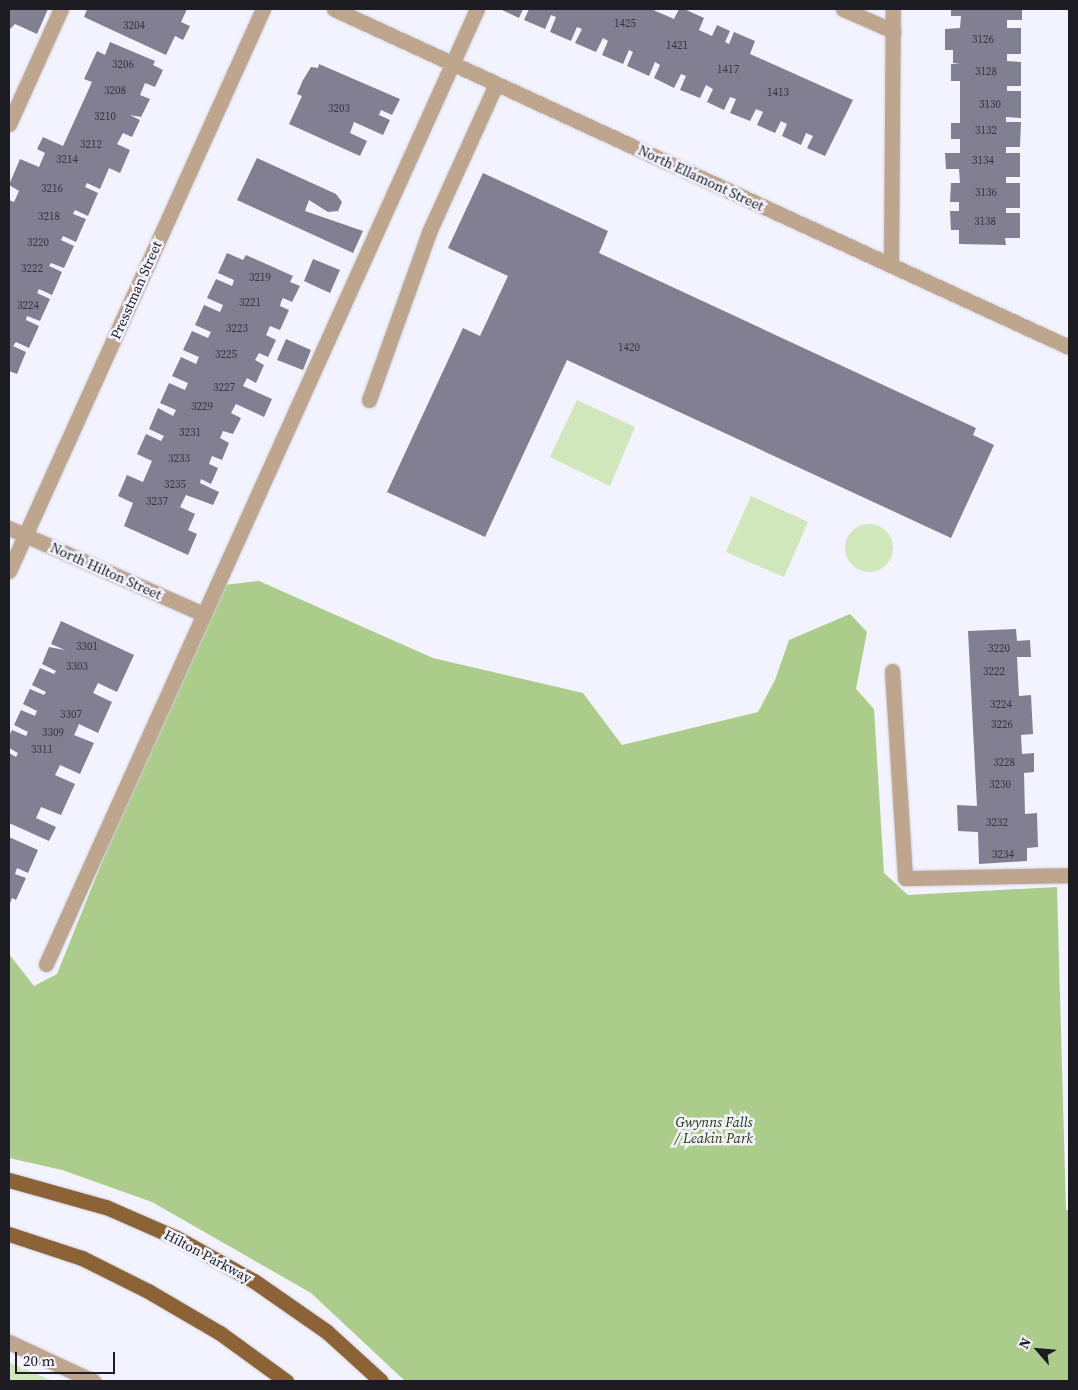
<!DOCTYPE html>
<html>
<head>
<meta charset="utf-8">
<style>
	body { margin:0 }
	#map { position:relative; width:1078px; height:1390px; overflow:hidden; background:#f3f2ff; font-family:"Source Serif 4",serif }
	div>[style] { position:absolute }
	.green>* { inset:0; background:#d0e6bb }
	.round { border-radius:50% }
	.forest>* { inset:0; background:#accc8b }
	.building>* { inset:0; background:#827f92 }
	.roads { filter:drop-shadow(0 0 1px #d1d0dc) drop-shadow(0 0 1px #d1d0dc) }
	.service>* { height:15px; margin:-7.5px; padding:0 7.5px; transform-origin:7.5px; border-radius:7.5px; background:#bda58e }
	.minor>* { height:15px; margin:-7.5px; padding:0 7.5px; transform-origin:7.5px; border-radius:7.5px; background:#bda58e }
	.primary>* { height:15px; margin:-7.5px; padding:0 7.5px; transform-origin:7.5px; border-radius:7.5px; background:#8c6337 }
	span { translate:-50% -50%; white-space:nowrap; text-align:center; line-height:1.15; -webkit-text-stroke:5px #f3f2ff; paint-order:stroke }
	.number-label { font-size:11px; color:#36353f }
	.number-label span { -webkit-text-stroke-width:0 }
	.street-label { font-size:14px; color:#1d1c23 }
	.park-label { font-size:14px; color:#1d3001; font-style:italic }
	.frame { position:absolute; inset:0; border:10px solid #1d1c23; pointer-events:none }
	.north { position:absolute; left:1013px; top:1325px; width:50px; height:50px; -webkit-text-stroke:4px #f3f2ff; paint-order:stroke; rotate:297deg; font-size:14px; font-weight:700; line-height:20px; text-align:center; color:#1d1c23 }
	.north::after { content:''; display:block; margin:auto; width:18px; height:22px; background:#1d1c23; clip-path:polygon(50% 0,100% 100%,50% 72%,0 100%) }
	.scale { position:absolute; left:15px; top:1352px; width:100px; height:22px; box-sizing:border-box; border:2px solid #1d1c23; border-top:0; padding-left:6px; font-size:15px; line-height:18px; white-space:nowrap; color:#1d1c23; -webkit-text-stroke:4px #f3f2ff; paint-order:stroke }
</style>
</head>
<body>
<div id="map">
	<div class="green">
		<div style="clip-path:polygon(577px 400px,635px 427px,610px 486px,550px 457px)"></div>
		<div style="clip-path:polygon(751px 496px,808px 522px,784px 577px,726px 552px)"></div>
		<div class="round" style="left:845px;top:524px;width:48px;height:48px"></div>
		<div style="clip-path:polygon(9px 1362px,50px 1380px,51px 1381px,9px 1381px)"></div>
	</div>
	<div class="forest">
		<div style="clip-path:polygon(259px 581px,433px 658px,583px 693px,622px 745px,758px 712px,775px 680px,789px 640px,850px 614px,867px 632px,856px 689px,874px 709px,884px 873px,908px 895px,1057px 887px,1066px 1210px,1069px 1210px,1069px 1381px,405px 1381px,311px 1293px,152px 1202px,62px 1170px,9px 1158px,9px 954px,34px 986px,57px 974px,120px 817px,224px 585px)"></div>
	</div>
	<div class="building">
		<div style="clip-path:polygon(9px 9px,48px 9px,37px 34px,15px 24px,9px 30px)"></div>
		<div style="clip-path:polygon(87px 9px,187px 9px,181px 22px,190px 26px,183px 40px,175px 36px,166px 55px,84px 17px)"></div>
		<div style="clip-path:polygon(500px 9px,523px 9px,519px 18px)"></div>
		<div style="clip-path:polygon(529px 9px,651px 9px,674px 19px,679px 9px,684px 9px,704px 18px,699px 30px,712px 36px,717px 25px,730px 31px,725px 42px,729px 44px,734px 32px,755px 41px,750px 54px,853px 100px,825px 156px,807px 148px,813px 136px,806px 133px,801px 145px,782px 136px,787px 124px,781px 121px,775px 133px,757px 125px,763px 112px,756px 109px,750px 121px,730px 113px,736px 99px,730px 97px,724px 110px,707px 102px,713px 89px,706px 85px,700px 98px,680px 90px,686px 76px,681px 74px,674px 88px,654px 78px,660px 65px,655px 62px,649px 76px,627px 66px,633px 52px,629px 50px,623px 64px,602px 55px,608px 41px,603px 38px,596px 52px,575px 43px,582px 29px,577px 27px,571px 41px,550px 32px,556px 17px,551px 15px,545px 29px,524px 20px)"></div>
		<div style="clip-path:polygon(951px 9px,1022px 9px,1022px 20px,1007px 20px,1007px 28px,1021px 28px,1021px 54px,1007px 54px,1007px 61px,1021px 62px,1021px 86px,1007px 86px,1007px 91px,1021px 91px,1021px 118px,1006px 117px,1006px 122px,1021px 122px,1020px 147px,1006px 147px,1006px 153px,1020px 153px,1020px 177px,1006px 177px,1006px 183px,1020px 183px,1020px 208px,1006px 208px,1006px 213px,1020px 213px,1020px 238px,1005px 238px,1006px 245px,959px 244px,959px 230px,951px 230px,950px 211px,959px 211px,959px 202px,950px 202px,951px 183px,960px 183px,959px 169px,946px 169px,945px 153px,960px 153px,960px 139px,951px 139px,951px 123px,960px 123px,960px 81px,951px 81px,951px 64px,960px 64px,953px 63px,953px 50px,945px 50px,945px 29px,960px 28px,961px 16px,951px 16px)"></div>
		<div style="clip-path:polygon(110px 42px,155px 61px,153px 65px,163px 70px,155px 87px,145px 83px,140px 95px,150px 99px,141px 117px,130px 115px,140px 120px,132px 137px,123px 133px,117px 144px,130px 150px,120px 173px,109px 168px,100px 189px,87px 183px,85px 187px,98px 193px,88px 216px,75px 210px,73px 214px,86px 219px,76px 242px,63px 236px,61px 240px,74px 246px,64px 268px,51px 263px,49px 266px,62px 272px,52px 295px,39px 289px,37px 293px,50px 299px,40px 321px,27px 316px,26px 320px,39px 326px,29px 348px,16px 342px,13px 346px,26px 352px,17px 374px,9px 371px,9px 200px,14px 202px,19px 191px,9px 185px,20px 159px,39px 167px,45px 153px,37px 149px,43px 137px,63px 146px,92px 82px,84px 79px,97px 51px,105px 55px)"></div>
		<div style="clip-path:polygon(319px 64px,400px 99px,392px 115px,381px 110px,379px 115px,390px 120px,383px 135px,354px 122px,350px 133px,367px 141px,360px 156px,289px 124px,302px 96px,297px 94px,303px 80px,311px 67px,318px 68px)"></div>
		<div style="clip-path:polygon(257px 158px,336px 194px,342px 202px,338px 211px,328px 212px,309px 200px,305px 211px,363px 231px,353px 253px,237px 200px)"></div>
		<div style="clip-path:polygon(483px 173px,608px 231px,599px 253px,976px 428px,973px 435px,994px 445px,951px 538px,567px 360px,485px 537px,387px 492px,463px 328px,480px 336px,508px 276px,448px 248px)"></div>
		<div style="clip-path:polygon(227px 253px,243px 260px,246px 255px,293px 276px,290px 282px,300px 286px,292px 302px,283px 298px,281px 302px,280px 306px,289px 310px,280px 330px,270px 326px,266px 335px,276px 340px,268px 357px,259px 353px,255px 360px,264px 365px,256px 383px,247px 378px,243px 386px,272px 399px,264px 417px,236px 404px,231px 413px,241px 418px,233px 434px,223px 431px,220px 438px,229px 443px,222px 460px,212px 456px,209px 464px,218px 468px,211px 484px,201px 479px,200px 483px,219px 492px,213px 505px,186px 495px,180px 507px,195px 514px,188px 530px,197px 534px,188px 555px,124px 526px,133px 503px,118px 496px,127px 475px,143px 482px,152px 461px,137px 454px,146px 434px,161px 441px,164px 436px,149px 429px,158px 408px,173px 416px,176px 410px,160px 403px,169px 383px,185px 390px,188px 383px,172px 376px,181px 357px,196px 364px,199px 357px,183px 350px,192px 331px,208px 338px,211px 332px,195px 325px,204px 305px,220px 312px,223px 305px,207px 298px,216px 279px,232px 286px,234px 280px,218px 273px)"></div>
		<div style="clip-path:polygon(313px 259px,340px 270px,330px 293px,304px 281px)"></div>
		<div style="clip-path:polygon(286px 339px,311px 350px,303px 370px,277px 360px)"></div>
		<div style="clip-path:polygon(61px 621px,134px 655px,117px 692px,98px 683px,93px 693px,112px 702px,98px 733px,79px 724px,77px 729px,74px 735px,94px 743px,80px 774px,60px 765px,55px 775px,75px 784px,61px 815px,41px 807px,36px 818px,56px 827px,49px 841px,9px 823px,9px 753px,16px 757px,18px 753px,9px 748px,9px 736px,12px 730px,26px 736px,28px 732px,14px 725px,21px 710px,35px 716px,37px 711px,23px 704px,30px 689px,44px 695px,46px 692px,32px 685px,40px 668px,54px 674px,56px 671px,42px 664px,49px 647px,65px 650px,51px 644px)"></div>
		<div style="clip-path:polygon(1016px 629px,1017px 641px,1030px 640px,1031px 657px,1017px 657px,1019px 696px,1031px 695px,1032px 715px,1033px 734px,1021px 735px,1022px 754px,1034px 753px,1034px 772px,1024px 773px,1025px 814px,1037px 813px,1038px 847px,1027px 848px,1027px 861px,979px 864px,978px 832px,958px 831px,957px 805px,977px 806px,968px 631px)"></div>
		<div style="clip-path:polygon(9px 837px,38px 850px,28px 873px,17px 868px,15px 874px,26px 878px,16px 900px,12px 898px,9px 906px)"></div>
	</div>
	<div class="roads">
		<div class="service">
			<div style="left:843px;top:9px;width:55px;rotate:23.7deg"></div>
			<div style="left:9px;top:124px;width:126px;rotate:-65.7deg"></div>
			<div style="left:891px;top:265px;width:256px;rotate:-89.6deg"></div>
			<div style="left:369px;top:400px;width:178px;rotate:-70.3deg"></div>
			<div style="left:429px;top:232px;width:162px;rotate:-65.6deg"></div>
			<div style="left:892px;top:671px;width:207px;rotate:86.4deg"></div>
			<div style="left:905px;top:878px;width:164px;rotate:-1deg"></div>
			<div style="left:46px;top:964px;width:1048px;rotate:-65.71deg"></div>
		</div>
		<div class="minor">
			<div style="left:334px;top:9px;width:809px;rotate:24.7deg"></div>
			<div style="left:9px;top:528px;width:212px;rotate:23.9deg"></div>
			<div style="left:9px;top:571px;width:617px;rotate:-65.68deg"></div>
			<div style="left:9px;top:1342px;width:93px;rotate:24.9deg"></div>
		</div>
		<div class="primary">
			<div style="left:9px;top:1180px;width:101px;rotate:15.6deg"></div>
			<div style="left:106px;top:1207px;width:77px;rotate:23.6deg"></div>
			<div style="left:177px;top:1238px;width:88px;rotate:29.2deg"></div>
			<div style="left:254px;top:1281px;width:88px;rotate:34.8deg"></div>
			<div style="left:326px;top:1331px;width:74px;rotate:42.3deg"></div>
			<div style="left:9px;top:1234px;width:77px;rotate:18.2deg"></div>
			<div style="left:82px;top:1258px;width:74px;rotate:26.6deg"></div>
			<div style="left:148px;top:1291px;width:83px;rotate:30.3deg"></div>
			<div style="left:220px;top:1333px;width:82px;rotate:36deg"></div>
		</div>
	</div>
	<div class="number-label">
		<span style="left:625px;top:24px">1425</span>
		<span style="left:134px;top:26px">3204</span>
		<span style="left:983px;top:40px">3126</span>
		<span style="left:677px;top:46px">1421</span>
		<span style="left:123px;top:65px">3206</span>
		<span style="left:728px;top:70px">1417</span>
		<span style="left:986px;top:72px">3128</span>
		<span style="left:115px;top:91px">3208</span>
		<span style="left:778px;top:93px">1413</span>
		<span style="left:990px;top:105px">3130</span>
		<span style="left:339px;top:109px">3203</span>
		<span style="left:105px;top:117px">3210</span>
		<span style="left:986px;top:131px">3132</span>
		<span style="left:91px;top:145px">3212</span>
		<span style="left:67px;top:160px">3214</span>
		<span style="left:983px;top:161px">3134</span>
		<span style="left:52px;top:189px">3216</span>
		<span style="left:986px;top:193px">3136</span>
		<span style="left:49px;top:217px">3218</span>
		<span style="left:985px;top:222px">3138</span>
		<span style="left:38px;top:243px">3220</span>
		<span style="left:32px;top:269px">3222</span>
		<span style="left:260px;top:278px">3219</span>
		<span style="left:250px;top:303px">3221</span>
		<span style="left:28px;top:306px">3224</span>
		<span style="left:237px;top:329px">3223</span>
		<span style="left:629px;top:348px">1420</span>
		<span style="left:226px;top:355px">3225</span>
		<span style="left:224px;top:388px">3227</span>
		<span style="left:202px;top:407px">3229</span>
		<span style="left:190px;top:433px">3231</span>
		<span style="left:179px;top:459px">3233</span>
		<span style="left:175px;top:485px">3235</span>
		<span style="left:157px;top:502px">3237</span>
		<span style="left:87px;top:647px">3301</span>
		<span style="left:999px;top:649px">3220</span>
		<span style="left:77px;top:667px">3303</span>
		<span style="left:994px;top:672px">3222</span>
		<span style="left:1001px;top:705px">3224</span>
		<span style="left:71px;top:715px">3307</span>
		<span style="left:1002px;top:725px">3226</span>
		<span style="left:53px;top:733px">3309</span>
		<span style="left:42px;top:750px">3311</span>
		<span style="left:1004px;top:763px">3228</span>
		<span style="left:1000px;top:785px">3230</span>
		<span style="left:997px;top:823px">3232</span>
		<span style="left:1003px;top:855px">3234</span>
	</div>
	<div class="street-label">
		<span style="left:701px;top:178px;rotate:25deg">North Ellamont Street</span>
		<span style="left:136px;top:290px;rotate:-66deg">Presstman Street</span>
		<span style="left:106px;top:571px;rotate:24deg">North Hilton Street</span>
		<span style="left:208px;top:1256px;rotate:28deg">Hilton Parkway</span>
	</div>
	<div class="park-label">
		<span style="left:714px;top:1130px">Gwynns Falls<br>/ Leakin Park</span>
	</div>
	<div class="frame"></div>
	<div class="north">N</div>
	<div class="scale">20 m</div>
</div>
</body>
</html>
